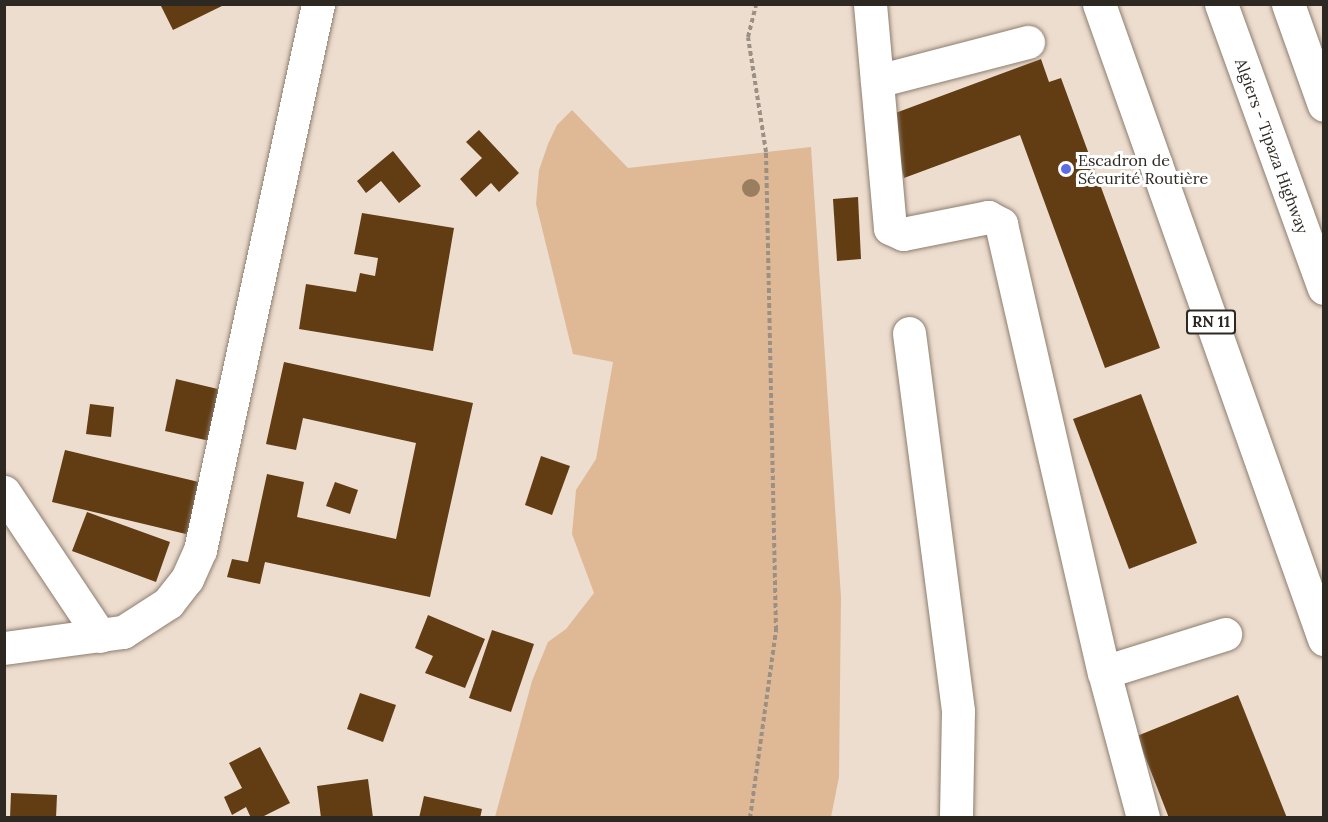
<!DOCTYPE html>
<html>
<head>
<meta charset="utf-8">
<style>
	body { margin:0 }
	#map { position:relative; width:1328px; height:822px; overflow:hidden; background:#edddce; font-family:Lora,serif }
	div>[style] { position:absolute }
	.green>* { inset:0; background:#dfb996 }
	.building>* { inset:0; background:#623d13 }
	.path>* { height:4px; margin-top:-2px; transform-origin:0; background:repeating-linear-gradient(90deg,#9c9085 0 4.5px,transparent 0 7.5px) }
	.roads { filter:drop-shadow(0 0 2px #8d7e70) drop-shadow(0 0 2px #8d7e70) }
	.minor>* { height:33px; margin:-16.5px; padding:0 16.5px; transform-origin:16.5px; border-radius:16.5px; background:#fff }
	.major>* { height:33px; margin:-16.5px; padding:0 16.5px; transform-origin:16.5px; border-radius:16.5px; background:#fff }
	.highway>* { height:33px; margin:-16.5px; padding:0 16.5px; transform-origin:16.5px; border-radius:16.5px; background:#fff }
	.trees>* { width:18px; height:18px; margin:-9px; border-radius:50%; background:#997e5f }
	.dots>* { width:16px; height:16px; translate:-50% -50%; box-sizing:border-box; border:3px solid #fff; border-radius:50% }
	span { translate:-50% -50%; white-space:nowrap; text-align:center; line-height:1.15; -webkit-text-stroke:6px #fff; paint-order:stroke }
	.shield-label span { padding:2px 4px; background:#fff; border:2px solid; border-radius:4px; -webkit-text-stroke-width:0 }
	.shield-label { font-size:15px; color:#2e2822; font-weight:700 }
	.street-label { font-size:16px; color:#2e2822 }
	.poi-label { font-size:16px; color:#2e2822 }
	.left { translate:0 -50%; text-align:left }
	.frame { position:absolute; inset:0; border:6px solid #2e2822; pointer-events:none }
</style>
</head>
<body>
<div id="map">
	<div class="green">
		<div style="clip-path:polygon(572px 110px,628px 168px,811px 147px,841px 597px,839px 777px,831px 817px,495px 817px,532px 681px,548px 642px,566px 629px,594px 593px,572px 534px,576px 490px,596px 459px,613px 362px,573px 354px,536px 204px,539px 170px,548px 144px,557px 125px)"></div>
	</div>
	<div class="building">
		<div style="clip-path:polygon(160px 4px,226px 4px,173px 30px)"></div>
		<div style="clip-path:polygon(1041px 59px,1049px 82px,1061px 78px,1160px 348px,1105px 368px,1020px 135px,904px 178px,890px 115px)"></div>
		<div style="clip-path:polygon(479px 130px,519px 173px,499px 192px,491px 183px,476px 197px,460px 179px,482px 158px,466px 142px)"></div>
		<div style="clip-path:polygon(393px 151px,421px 186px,399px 203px,381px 181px,366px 193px,357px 181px)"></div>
		<div style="clip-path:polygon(858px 197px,861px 259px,837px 261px,833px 199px)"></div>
		<div style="clip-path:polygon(362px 213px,454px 228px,433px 351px,299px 329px,306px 284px,356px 292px,360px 273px,375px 276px,378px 258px,354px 254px)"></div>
		<div style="clip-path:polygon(284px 362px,473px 403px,430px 597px,265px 562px,260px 584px,227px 577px,232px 559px,248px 562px,267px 474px,304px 482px,297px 517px,396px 539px,416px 443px,303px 418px,296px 450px,266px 444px)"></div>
		<div style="clip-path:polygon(176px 379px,222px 390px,210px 441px,165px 431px)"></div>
		<div style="clip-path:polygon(1141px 394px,1197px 543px,1129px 569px,1073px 419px)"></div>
		<div style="clip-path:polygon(90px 404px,114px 407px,111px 437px,86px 434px)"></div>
		<div style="clip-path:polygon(65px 450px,203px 483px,190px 535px,52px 502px)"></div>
		<div style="clip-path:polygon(541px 456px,570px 466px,552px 515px,525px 505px)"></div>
		<div style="clip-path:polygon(335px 482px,358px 490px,350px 514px,326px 506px)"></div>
		<div style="clip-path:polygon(87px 512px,170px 542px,156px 582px,72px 551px)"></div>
		<div style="clip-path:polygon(428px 615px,485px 639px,465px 688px,425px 673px,433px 656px,415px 648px)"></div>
		<div style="clip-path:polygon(492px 630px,534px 644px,511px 712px,469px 698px)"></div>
		<div style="clip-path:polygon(360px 693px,396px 705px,383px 742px,347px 729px)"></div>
		<div style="clip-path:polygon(1238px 695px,1287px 818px,1169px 818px,1137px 736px)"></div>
		<div style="clip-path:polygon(260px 747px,290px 803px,260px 818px,251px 818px,246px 807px,232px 815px,224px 797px,242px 788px,229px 763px)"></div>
		<div style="clip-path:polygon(368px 779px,373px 818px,321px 818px,317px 786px)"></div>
		<div style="clip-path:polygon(11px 793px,57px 795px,56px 818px,10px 818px)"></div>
		<div style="clip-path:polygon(424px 796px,482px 809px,480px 818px,419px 818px)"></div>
	</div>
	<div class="path">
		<div style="left:750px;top:818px;width:190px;rotate:-82.1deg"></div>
		<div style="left:776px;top:630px;width:478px;rotate:-91.2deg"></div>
		<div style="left:766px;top:152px;width:116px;rotate:-98.9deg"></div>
		<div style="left:748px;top:37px;width:34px;rotate:-76deg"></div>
	</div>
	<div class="roads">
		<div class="minor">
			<div style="left:870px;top:4px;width:225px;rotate:84.9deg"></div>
			<div style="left:890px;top:228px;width:14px;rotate:25deg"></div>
			<div style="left:903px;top:234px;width:87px;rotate:-11.3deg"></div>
			<div style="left:988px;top:217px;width:15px;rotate:28deg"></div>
			<div style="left:1001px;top:224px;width:460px;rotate:77.1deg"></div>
			<div style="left:1104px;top:672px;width:151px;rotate:75deg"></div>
			<div style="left:877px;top:81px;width:156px;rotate:-14.5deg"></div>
			<div style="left:909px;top:333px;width:381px;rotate:82.6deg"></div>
			<div style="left:958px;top:711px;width:107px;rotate:91.1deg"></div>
			<div style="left:4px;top:492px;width:173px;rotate:56.3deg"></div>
			<div style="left:4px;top:648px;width:120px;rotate:-7.7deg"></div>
			<div style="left:123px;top:632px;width:54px;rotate:-32.8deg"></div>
			<div style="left:168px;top:603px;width:31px;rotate:-52deg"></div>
			<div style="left:187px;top:579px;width:32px;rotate:-66deg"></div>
			<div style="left:200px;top:550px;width:559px;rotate:-77.8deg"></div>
			<div style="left:1104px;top:672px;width:127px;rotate:-17.4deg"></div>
		</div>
		<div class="major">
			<div style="left:1099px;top:4px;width:674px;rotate:70.49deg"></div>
		</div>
		<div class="highway">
			<div style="left:1221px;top:4px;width:302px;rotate:70.1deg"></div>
			<div style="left:1288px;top:4px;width:107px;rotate:70.4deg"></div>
		</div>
	</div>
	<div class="trees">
		<div style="left:751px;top:188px"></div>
	</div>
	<div class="dots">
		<div style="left:1066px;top:169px;background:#5e6ce3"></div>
	</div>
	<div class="shield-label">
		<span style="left:1211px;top:322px">RN 11</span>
	</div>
	<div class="street-label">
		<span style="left:1272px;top:146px;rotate:70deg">Algiers - Tipaza Highway</span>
	</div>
	<div class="poi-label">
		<span class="left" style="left:1078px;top:169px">Escadron de<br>Sécurité Routière</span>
	</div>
	<div class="frame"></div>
</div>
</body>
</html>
